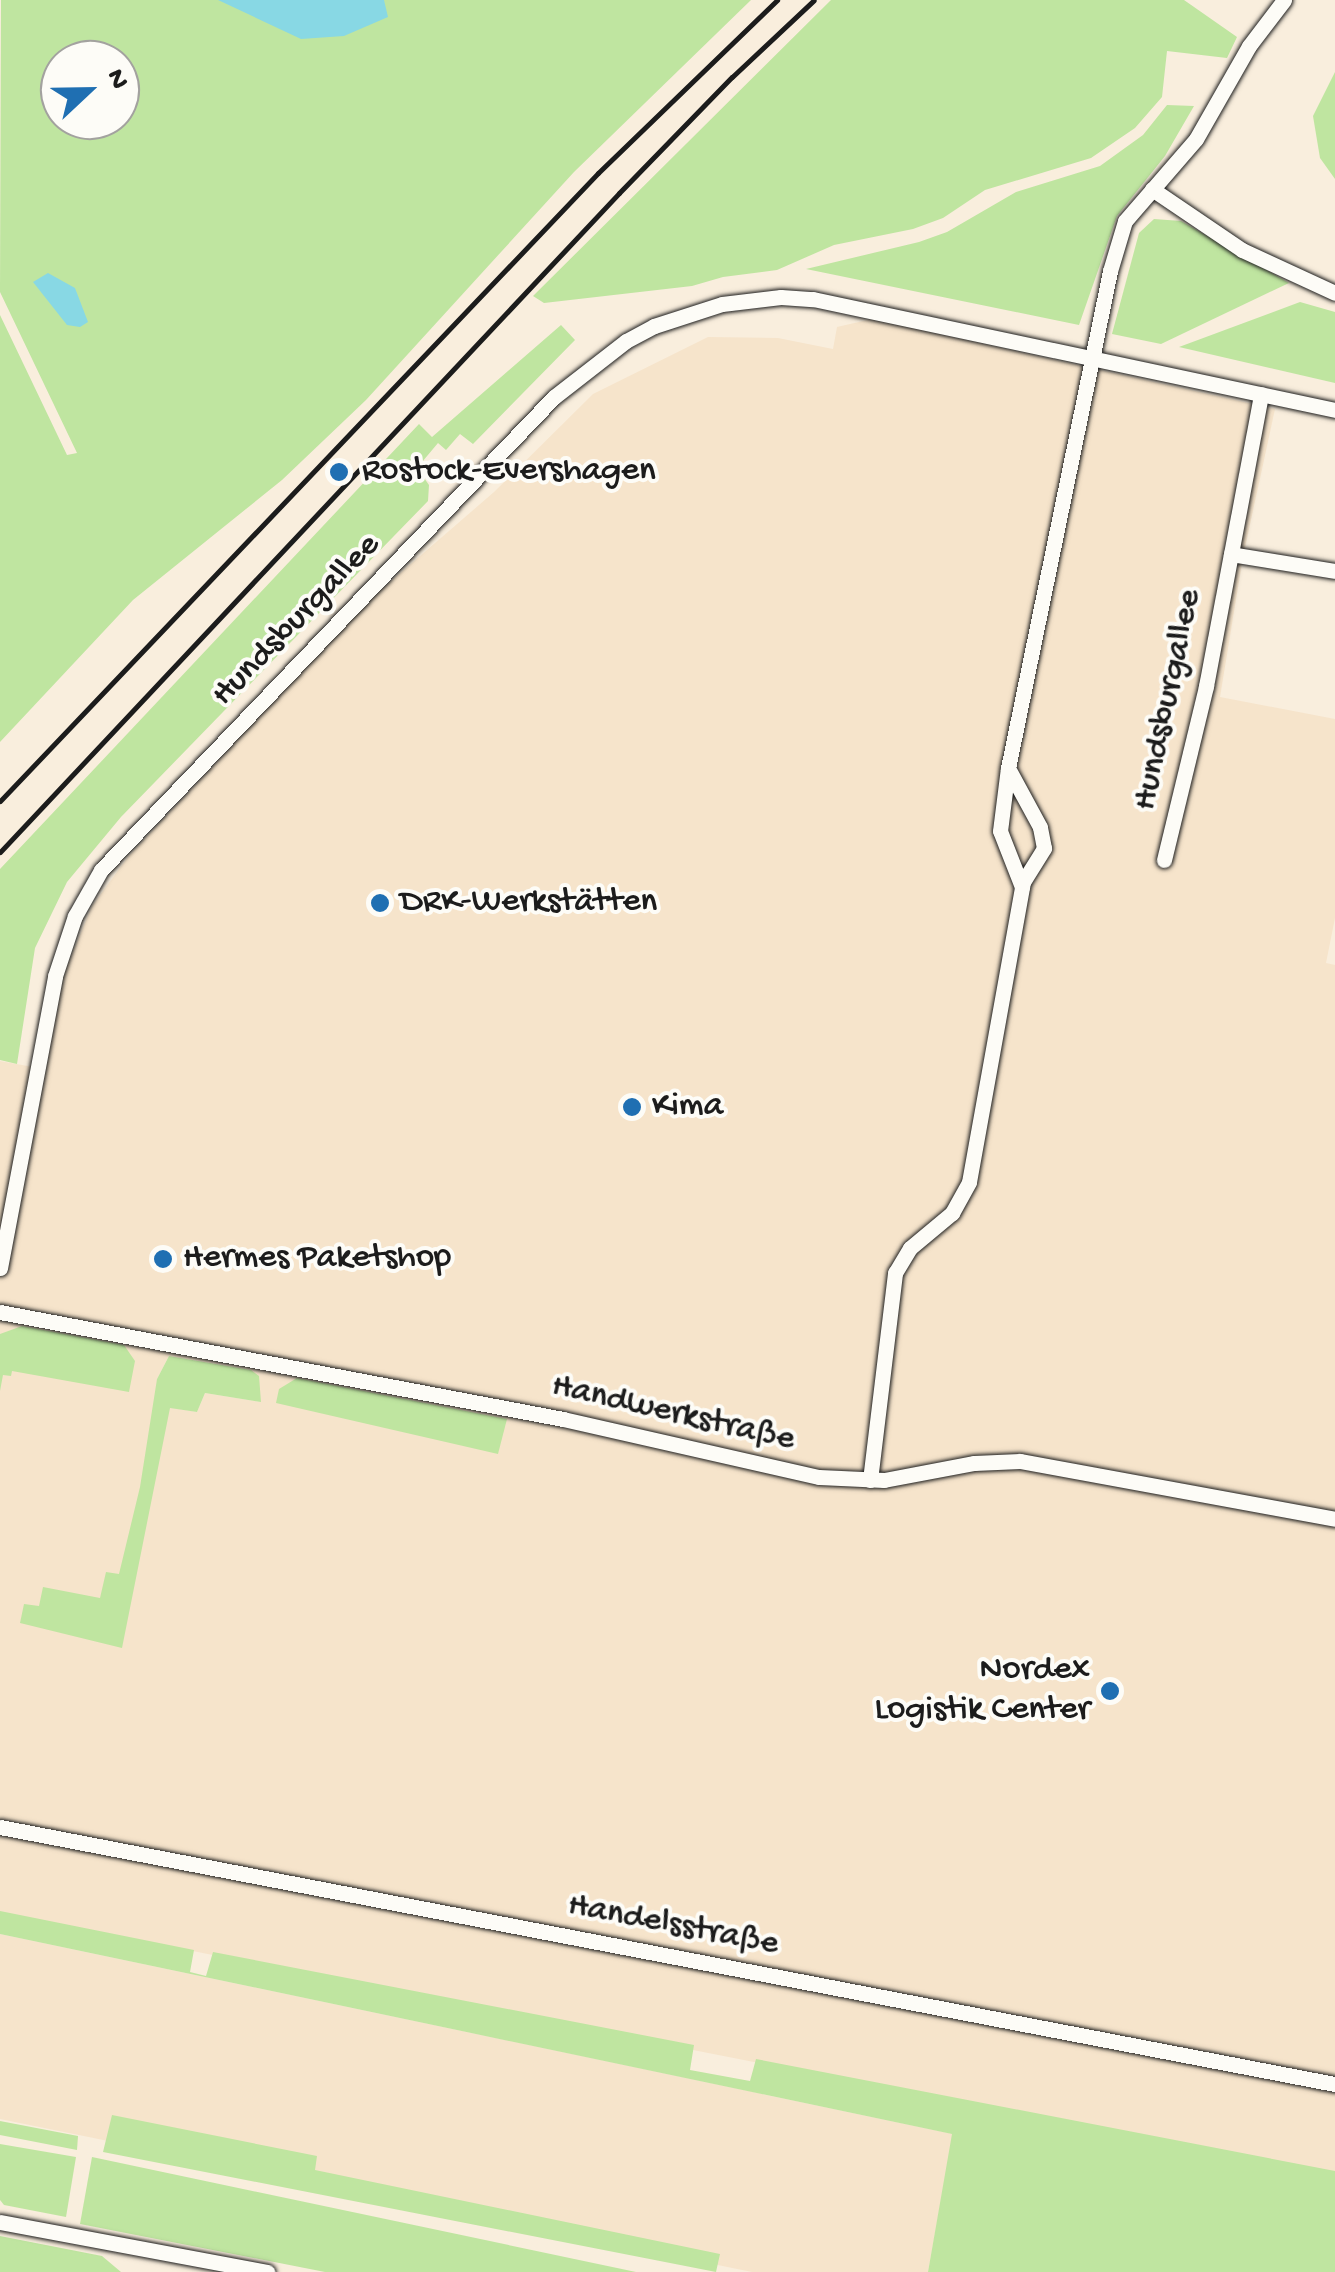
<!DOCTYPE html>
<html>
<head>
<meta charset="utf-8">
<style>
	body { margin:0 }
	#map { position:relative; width:1335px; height:2272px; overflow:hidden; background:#f9eedd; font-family:"Gochi Hand",sans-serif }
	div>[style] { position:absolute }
	.built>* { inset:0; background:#f6e4cb }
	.green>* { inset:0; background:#bfe5a0 }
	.water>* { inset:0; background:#88d8e4 }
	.roads { filter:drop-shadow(0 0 2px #1c1c1c) drop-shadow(0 0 2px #1c1c1c) }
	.minor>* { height:15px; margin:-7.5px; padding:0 7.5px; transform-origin:7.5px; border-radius:7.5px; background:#fdfcf7 }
	.rail>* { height:5px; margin:-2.5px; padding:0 2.5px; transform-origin:2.5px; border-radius:2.5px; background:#1c1c1c }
	.dots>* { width:28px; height:28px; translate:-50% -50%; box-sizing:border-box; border:5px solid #fdfcf7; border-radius:50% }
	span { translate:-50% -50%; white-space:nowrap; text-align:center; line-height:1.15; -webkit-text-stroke:8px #fdfcf7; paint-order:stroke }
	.poi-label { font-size:35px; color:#1c1c1c }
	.left { translate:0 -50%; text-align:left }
	.right { translate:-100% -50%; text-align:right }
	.street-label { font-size:35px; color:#1c1c1c }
	.north { position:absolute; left:40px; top:40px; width:100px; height:100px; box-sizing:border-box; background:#fdfcf7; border:2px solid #a3a29f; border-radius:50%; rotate:68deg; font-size:28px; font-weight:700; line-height:40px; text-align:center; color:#1c1c1c }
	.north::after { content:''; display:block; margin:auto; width:35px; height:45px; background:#1f6fb2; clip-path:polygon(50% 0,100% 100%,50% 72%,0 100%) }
</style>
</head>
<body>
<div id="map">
	<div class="built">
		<div style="clip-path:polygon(evenodd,872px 319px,1275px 409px,1243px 557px,1220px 697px,1335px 719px,1335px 918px,1326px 963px,1335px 965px,1335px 2177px,0 1913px,0 1061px,44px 1069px,65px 971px,92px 906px,128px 857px,360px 608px,494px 492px,593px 394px,708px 337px,778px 338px,833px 349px,837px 327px,872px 319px,169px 1356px,251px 1370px,260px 1402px,205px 1393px,197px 1412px,156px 1405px,157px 1379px,169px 1356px)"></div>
		<div style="clip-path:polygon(0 1934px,953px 2134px,928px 2272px,752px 2272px,0 2119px)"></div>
	</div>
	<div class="green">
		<div style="clip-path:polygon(evenodd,1px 0,751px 0,574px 172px,366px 400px,282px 480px,133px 600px,0 742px,0 315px,67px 455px,77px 453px,0 292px,1px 0,60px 60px,120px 60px,120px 120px,60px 120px,60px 60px)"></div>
		<div style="clip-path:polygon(831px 0,1184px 0,1237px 37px,1227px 58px,1167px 51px,1162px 97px,1135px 128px,1091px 158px,985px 190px,943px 218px,913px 229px,834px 245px,777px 270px,723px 277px,692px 286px,544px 303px,533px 296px)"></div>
		<div style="clip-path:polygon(1335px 72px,1335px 179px,1320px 158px,1313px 116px)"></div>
		<div style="clip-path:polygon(1167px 105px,1194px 106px,1165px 156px,1117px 216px,1079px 325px,806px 269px,919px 242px,947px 232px,1016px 192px,1100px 166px,1143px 135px)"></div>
		<div style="clip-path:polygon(1154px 219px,1181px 221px,1289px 283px,1161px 344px,1112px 334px,1139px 233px)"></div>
		<div style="clip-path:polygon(1300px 302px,1335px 312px,1335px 383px,1179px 347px)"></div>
		<div style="clip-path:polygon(561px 325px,575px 340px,473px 444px,460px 434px,446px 450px,438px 443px,417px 468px,429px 485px,428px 501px,121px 817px,67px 882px,35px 948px,17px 1064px,0 1060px,0 869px,419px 424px,432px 437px)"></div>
		<div style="clip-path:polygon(22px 1326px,124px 1345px,135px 1361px,129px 1392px,12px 1371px,11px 1376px,3px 1375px,0 1391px,0 1334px)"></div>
		<div style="clip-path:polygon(169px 1356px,251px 1370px,259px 1376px,261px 1402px,205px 1393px,197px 1412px,170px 1408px,122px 1648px,20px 1623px,24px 1604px,39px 1606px,43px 1587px,100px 1598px,106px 1572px,119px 1574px,140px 1487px,157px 1379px)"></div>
		<div style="clip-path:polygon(297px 1378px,507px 1419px,498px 1454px,276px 1403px,279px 1389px)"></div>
		<div style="clip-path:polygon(0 1911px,194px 1950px,190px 1972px,206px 1976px,213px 1952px,694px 2045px,690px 2070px,750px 2081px,756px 2059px,1335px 2171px,1335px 2272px,928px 2272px,952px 2134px,0 1934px)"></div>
		<div style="clip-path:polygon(112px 2115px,317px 2156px,315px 2170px,720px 2254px,716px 2272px,103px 2152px)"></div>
		<div style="clip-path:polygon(0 2121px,78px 2136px,77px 2150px,0 2135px)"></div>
		<div style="clip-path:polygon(0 2144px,76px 2157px,66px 2217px,4px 2205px,0 2200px)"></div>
		<div style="clip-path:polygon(92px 2157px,636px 2272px,325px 2272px,80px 2224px)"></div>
		<div style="clip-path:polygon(0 2236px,102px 2256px,121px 2272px,0 2272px)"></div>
	</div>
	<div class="water">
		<div style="clip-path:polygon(218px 0,384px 0,388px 17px,344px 36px,301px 39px)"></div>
		<div style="clip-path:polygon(48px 273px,75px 288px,88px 322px,80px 327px,67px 325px,33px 282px)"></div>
	</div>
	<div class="roads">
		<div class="minor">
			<div style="left:1152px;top:189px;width:109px;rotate:34.1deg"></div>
			<div style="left:1242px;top:250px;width:102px;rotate:24.8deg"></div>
			<div style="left:1231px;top:554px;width:105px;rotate:9.3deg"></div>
			<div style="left:1164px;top:860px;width:179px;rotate:-76.4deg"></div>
			<div style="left:1206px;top:686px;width:297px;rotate:-79.3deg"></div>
			<div style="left:1022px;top:887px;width:60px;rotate:-111.4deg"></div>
			<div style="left:1000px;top:831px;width:64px;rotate:-82.8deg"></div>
			<div style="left:1008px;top:768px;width:507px;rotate:-78.4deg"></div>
			<div style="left:1110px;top:271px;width:52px;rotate:-73.3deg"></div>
			<div style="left:1125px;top:221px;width:108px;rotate:-49.1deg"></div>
			<div style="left:1196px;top:139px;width:107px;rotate:-60.3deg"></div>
			<div style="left:1249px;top:46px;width:58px;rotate:-52.7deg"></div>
			<div style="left:0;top:1268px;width:297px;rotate:-79.3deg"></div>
			<div style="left:55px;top:976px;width:63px;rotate:-71.6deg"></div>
			<div style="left:75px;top:916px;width:53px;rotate:-60.5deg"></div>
			<div style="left:101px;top:870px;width:655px;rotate:-46.24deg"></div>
			<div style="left:554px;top:397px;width:91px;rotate:-37.9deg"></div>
			<div style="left:626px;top:341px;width:32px;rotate:-28deg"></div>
			<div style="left:654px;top:326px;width:71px;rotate:-17.9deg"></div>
			<div style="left:722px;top:304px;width:59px;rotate:-6.8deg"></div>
			<div style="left:781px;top:297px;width:32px;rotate:4deg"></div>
			<div style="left:813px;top:299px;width:534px;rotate:12deg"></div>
			<div style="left:0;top:1312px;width:573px;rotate:10.76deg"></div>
			<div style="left:563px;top:1419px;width:262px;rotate:12.8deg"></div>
			<div style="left:819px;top:1477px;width:65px;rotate:2.6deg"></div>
			<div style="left:884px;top:1480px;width:92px;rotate:-10.7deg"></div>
			<div style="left:974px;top:1463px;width:46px;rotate:-2.5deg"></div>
			<div style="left:1020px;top:1461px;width:320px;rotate:10.4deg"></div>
			<div style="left:870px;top:1480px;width:209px;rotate:-83.1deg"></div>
			<div style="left:895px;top:1273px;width:29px;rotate:-59deg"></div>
			<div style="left:910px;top:1248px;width:55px;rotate:-39.8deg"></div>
			<div style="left:952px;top:1213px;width:35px;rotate:-61deg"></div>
			<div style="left:969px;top:1182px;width:305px;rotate:-79.8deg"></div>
			<div style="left:1023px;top:882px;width:40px;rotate:-58deg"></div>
			<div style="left:1044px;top:848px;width:21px;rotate:-101deg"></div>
			<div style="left:1040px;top:827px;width:65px;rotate:-118.5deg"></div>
			<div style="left:0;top:1827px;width:1360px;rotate:10.9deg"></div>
			<div style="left:0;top:2222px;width:272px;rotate:10.6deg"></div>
		</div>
	</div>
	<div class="rail">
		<div style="left:0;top:801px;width:867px;rotate:-46.4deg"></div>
		<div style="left:598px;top:173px;width:249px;rotate:-44deg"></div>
		<div style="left:0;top:852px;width:904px;rotate:-46.79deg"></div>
		<div style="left:619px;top:193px;width:162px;rotate:-45.8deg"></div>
		<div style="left:732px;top:77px;width:112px;rotate:-43.2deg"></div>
	</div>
	<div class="dots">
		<div style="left:339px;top:472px;background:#1f6fb2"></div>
		<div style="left:380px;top:903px;background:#1f6fb2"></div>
		<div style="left:632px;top:1107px;background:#1f6fb2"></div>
		<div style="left:163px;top:1259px;background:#1f6fb2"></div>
		<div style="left:1110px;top:1691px;background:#1f6fb2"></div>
	</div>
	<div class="poi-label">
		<span class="left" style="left:362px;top:472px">Rostock-Evershagen</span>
		<span class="left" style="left:400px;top:903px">DRK-Werkstätten</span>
		<span class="left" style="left:652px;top:1107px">Kima</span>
		<span class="left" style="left:183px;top:1259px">Hermes Paketshop</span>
		<span class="right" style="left:1090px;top:1691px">Nordex<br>Logistik Center</span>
	</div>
	<div class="street-label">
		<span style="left:297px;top:621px;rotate:-46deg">Hundsburgallee</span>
		<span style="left:1169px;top:700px;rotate:-78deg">Hundsburgallee</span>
		<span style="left:673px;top:1414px;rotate:13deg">Handwerkstraße</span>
		<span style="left:673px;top:1926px;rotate:11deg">Handelsstraße</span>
	</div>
	<div class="north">N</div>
</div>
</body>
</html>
